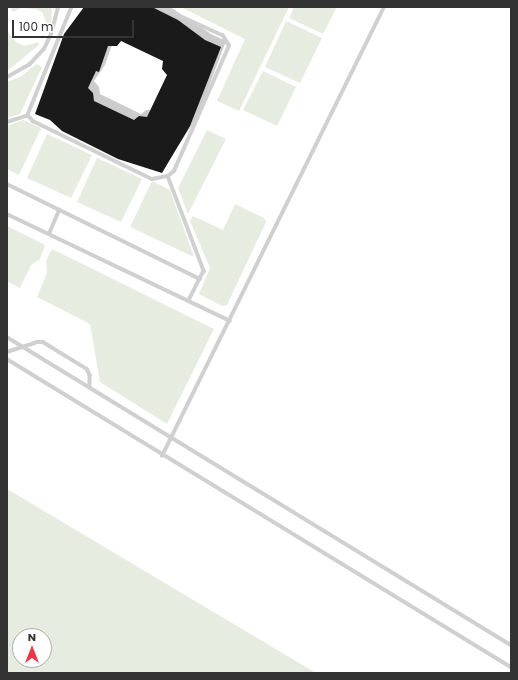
<!DOCTYPE html>
<html>
<head>
<meta charset="utf-8">
<style>
	body { margin:0 }
	#map { position:relative; width:518px; height:680px; overflow:hidden; background:#fff; font-family:Poppins,sans-serif }
	div>[style] { position:absolute }
	.green>* { inset:0; background:#e6ecdf }
	.shadow>* { inset:0; background:#0003 }
	.building>* { inset:0; background:#1a1a1a }
	.service>* { height:3.5px; margin:-1.75px; padding:0 1.75px; transform-origin:1.75px; border-radius:1.75px; background:#d0d0d0 }
	span { translate:-50% -50%; white-space:nowrap; text-align:center; line-height:1.15; -webkit-text-stroke:4px #fff; paint-order:stroke }
	.frame { position:absolute; inset:0; border:8px solid #333; pointer-events:none }
	.north { position:absolute; left:12px; top:628px; width:40px; height:40px; box-sizing:border-box; background:#fff; border:1px solid #adadad; border-radius:50%; rotate:0deg; font-size:11px; font-weight:700; line-height:16px; text-align:center; color:#333 }
	.north::after { content:''; display:block; margin:auto; width:14px; height:18px; background:#e63946; clip-path:polygon(50% 0,100% 100%,50% 72%,0 100%) }
	.scale { position:absolute; left:12px; top:20px; width:122px; height:18px; box-sizing:border-box; border:2px solid #333; border-top:0; padding-left:5px; font-size:12px; line-height:14px; white-space:nowrap; color:#333; -webkit-text-stroke:3px #fff; paint-order:stroke }
</style>
</head>
<body>
<div id="map">
	<div class="green">
		<div style="clip-path:polygon(10px 7px,52px 7px,51px 24px,48px 26px,42px 12px,35px 9px,21px 8px,13px 12px)"></div>
		<div style="clip-path:polygon(181px 7px,289px 7px,239px 111px,217px 101px,245px 39px)"></div>
		<div style="clip-path:polygon(294px 7px,337px 7px,323px 34px,289px 18px)"></div>
		<div style="clip-path:polygon(286px 21px,322px 38px,300px 83px,265px 67px)"></div>
		<div style="clip-path:polygon(7px 31px,17px 43px,25px 46px,38px 42px,39px 45px,7px 71px)"></div>
		<div style="clip-path:polygon(36px 64px,42px 67px,20px 114px,7px 118px,7px 82px,22px 76px)"></div>
		<div style="clip-path:polygon(263px 71px,296px 87px,277px 126px,243px 110px)"></div>
		<div style="clip-path:polygon(23px 120px,41px 128px,19px 175px,7px 169px,7px 126px)"></div>
		<div style="clip-path:polygon(207px 130px,226px 139px,188px 214px,178px 188px)"></div>
		<div style="clip-path:polygon(47px 134px,92px 155px,71px 198px,27px 178px)"></div>
		<div style="clip-path:polygon(97px 158px,142px 179px,121px 222px,77px 202px)"></div>
		<div style="clip-path:polygon(152px 181px,170px 190px,194px 257px,130px 227px)"></div>
		<div style="clip-path:polygon(235px 204px,264px 218px,266px 222px,227px 305px,222px 306px,199px 294px,210px 268px,190px 221px,193px 216px,223px 230px)"></div>
		<div style="clip-path:polygon(7px 226px,45px 245px,40px 259px,31px 265px,20px 288px,7px 281px)"></div>
		<div style="clip-path:polygon(52px 249px,214px 329px,167px 424px,100px 382px,90px 324px,37px 297px,47px 273px,46px 261px)"></div>
		<div style="clip-path:polygon(evenodd,7px 489px,316px 673px,7px 673px,7px 489px,20px 636px,44px 636px,44px 660px,20px 660px,20px 636px)"></div>
	</div>
	<div class="shadow">
		<div style="clip-path:polygon(evenodd,86px 7px,170px 7px,211px 34px,226px 41px,197px 118px,161px 171px,62px 131px,86px 7px,122px 40px,165px 61px,168px 75px,151px 110px,146px 110px,141px 114px,100px 94px,99px 87px,94px 81px,105px 65px,112px 45px,122px 40px)"></div>
	</div>
	<div class="building">
		<div style="clip-path:polygon(evenodd,84px 7px,152px 7px,178px 20px,205px 40px,221px 47px,190px 126px,162px 173px,118px 159px,62px 131px,50px 120px,35px 114px,64px 34px,84px 7px,121px 41px,163px 61px,162px 69px,167px 75px,147px 117px,139px 116px,134px 120px,94px 101px,93px 93px,88px 88px,96px 71px,99px 72px,108px 46px,117px 46px,121px 41px)"></div>
	</div>
	<div class="service">
		<div style="left:72px;top:7px;width:117px;rotate:112.2deg"></div>
		<div style="left:28px;top:115px;width:8px;rotate:50deg"></div>
		<div style="left:33px;top:121px;width:132px;rotate:26deg"></div>
		<div style="left:152px;top:179px;width:16px;rotate:-11deg"></div>
		<div style="left:168px;top:176px;width:8px;rotate:-40deg"></div>
		<div style="left:174px;top:171px;width:137px;rotate:-66.3deg"></div>
		<div style="left:229px;top:46px;width:12px;rotate:-121deg"></div>
		<div style="left:223px;top:36px;width:70px;rotate:-155.6deg"></div>
		<div style="left:7px;top:77px;width:25px;rotate:-29deg"></div>
		<div style="left:29px;top:65px;width:22px;rotate:-47deg"></div>
		<div style="left:44px;top:49px;width:17px;rotate:-65deg"></div>
		<div style="left:51px;top:34px;width:28px;rotate:-75deg"></div>
		<div style="left:7px;top:122px;width:22px;rotate:-18deg"></div>
		<div style="left:168px;top:176px;width:102px;rotate:69.2deg"></div>
		<div style="left:204px;top:271px;width:34px;rotate:117deg"></div>
		<div style="left:7px;top:184px;width:215px;rotate:26.2deg"></div>
		<div style="left:7px;top:214px;width:247px;rotate:25.6deg"></div>
		<div style="left:49px;top:234px;width:26px;rotate:-67deg"></div>
		<div style="left:7px;top:337px;width:591px;rotate:31.43deg"></div>
		<div style="left:7px;top:352px;width:32px;rotate:-18deg"></div>
		<div style="left:37px;top:342px;width:6px"></div>
		<div style="left:43px;top:342px;width:52px;rotate:31.5deg"></div>
		<div style="left:87px;top:369px;width:7px;rotate:63deg"></div>
		<div style="left:90px;top:375px;width:12px;rotate:90deg"></div>
		<div style="left:7px;top:359px;width:591px;rotate:31.43deg"></div>
		<div style="left:162px;top:456px;width:501px;rotate:-63.69deg"></div>
	</div>
	<div class="frame"></div>
	<div class="north">N</div>
	<div class="scale">100 m</div>
</div>
</body>
</html>
